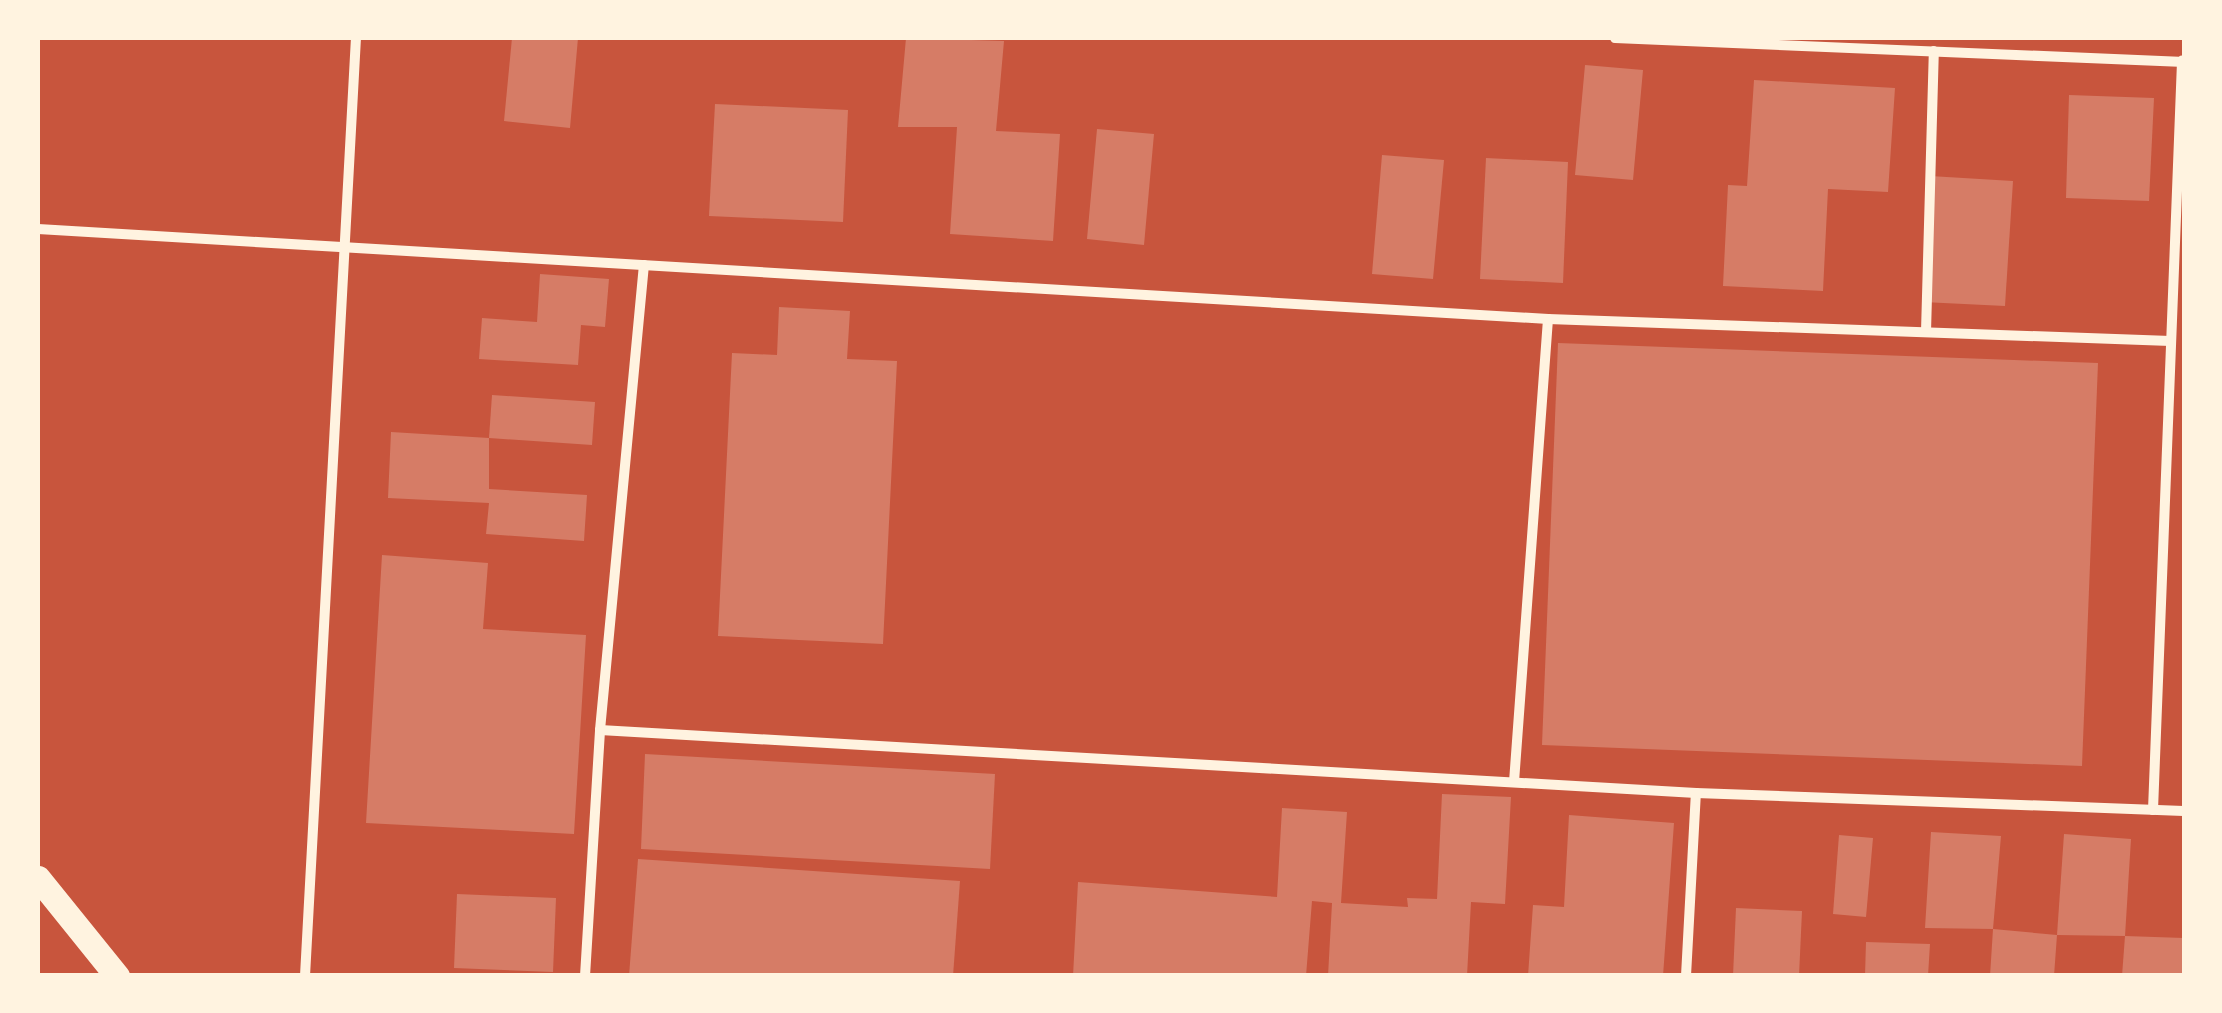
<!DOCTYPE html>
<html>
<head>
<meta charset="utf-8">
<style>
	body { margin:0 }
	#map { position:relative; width:2222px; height:1013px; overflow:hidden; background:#c8553d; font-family:"Work Sans",sans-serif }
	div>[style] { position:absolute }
	.building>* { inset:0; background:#d67c66 }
	.minor>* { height:10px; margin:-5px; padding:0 5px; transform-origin:5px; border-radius:5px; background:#fff3e0 }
	.primary>* { height:25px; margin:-12.5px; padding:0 12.5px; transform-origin:12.5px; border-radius:12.5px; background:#fff3e0 }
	span { translate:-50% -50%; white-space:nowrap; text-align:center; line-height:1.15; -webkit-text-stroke:10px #fff3e0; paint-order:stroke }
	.frame { position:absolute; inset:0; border:40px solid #fff3e0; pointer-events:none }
</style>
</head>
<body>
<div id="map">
	<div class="building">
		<div style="clip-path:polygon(512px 38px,578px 38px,570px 128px,504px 121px)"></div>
		<div style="clip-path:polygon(906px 38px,1004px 41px,996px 131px,1060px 134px,1053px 241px,950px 234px,957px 127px,898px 127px)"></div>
		<div style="clip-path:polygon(1585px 65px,1643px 70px,1633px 180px,1575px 175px)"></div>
		<div style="clip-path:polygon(1754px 80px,1895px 88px,1888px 192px,1828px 189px,1823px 291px,1723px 286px,1728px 185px,1747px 186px)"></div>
		<div style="clip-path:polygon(2069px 95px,2154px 98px,2149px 201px,2066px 198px)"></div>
		<div style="clip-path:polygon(715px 104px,848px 110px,843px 222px,709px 216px)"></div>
		<div style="clip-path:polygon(1097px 129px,1154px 134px,1144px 245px,1087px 239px)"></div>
		<div style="clip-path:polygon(1382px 155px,1444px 160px,1433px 279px,1372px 274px)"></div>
		<div style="clip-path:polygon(1486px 158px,1568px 162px,1563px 283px,1480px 279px)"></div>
		<div style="clip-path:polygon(1930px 176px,2013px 181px,2005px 306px,1923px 302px)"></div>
		<div style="clip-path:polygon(540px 274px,609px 279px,605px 327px,581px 325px,578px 365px,479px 359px,482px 318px,537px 322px)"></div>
		<div style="clip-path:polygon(779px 307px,850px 311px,847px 359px,897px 361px,883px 644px,718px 636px,732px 353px,777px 355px)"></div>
		<div style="clip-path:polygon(1558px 343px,2098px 363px,2082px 766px,1542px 745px)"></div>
		<div style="clip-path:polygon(492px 395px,595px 402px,592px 445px,489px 438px)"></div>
		<div style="clip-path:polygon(391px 432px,489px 438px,489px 489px,587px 495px,584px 541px,486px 534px,489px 503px,388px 498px)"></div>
		<div style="clip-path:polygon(382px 555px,488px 563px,483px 629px,586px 635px,574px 834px,366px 823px)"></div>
		<div style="clip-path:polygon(645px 754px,995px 774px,990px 869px,641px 849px)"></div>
		<div style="clip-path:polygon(1442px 794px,1511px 797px,1505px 904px,1471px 902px,1467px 976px,1328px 976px,1332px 903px,1312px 901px,1306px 976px,1073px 976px,1078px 882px,1277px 897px,1282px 808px,1347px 812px,1341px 903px,1408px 907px,1407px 898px,1437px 899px)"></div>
		<div style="clip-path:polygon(1569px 815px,1674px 823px,1663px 976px,1528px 976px,1533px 905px,1564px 907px)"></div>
		<div style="clip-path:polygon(1931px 832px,2001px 836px,1993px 929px,2057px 935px,2054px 976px,1990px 976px,1993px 929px,1925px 928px)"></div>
		<div style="clip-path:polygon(2064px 834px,2131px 839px,2125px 936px,2057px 935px)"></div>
		<div style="clip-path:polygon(1839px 835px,1873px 838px,1866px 917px,1833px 914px)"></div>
		<div style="clip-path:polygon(638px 859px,960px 881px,953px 976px,629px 976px)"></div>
		<div style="clip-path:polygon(457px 894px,556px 898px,553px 972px,454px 968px)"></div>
		<div style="clip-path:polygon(1736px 908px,1802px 911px,1799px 976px,1733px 976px)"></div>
		<div style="clip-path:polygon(2125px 936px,2184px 938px,2184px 976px,2122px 976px)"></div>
		<div style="clip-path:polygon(1866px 942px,1930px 944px,1928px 976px,1865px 976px)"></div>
	</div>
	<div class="minor">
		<div style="left:1615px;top:38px;width:570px;rotate:2.42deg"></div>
		<div style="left:38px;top:229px;width:1513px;rotate:3.41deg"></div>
		<div style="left:1548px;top:319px;width:623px;rotate:2.02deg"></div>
		<div style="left:1926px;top:332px;width:281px;rotate:-88.4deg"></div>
		<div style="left:600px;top:730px;width:1098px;rotate:3.29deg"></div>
		<div style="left:1696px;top:793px;width:488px;rotate:2.1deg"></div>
		<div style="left:1514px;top:782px;width:464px;rotate:-85.8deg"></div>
		<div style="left:2153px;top:810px;width:750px;rotate:-87.78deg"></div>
		<div style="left:305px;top:976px;width:939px;rotate:-86.89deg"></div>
		<div style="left:585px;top:976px;width:246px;rotate:-86.5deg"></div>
		<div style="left:600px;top:730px;width:467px;rotate:-84.6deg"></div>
		<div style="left:1686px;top:976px;width:183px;rotate:-86.9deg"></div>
	</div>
	<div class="primary">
		<div style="left:38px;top:878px;width:126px;rotate:51.1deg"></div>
	</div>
	<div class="frame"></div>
</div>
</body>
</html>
